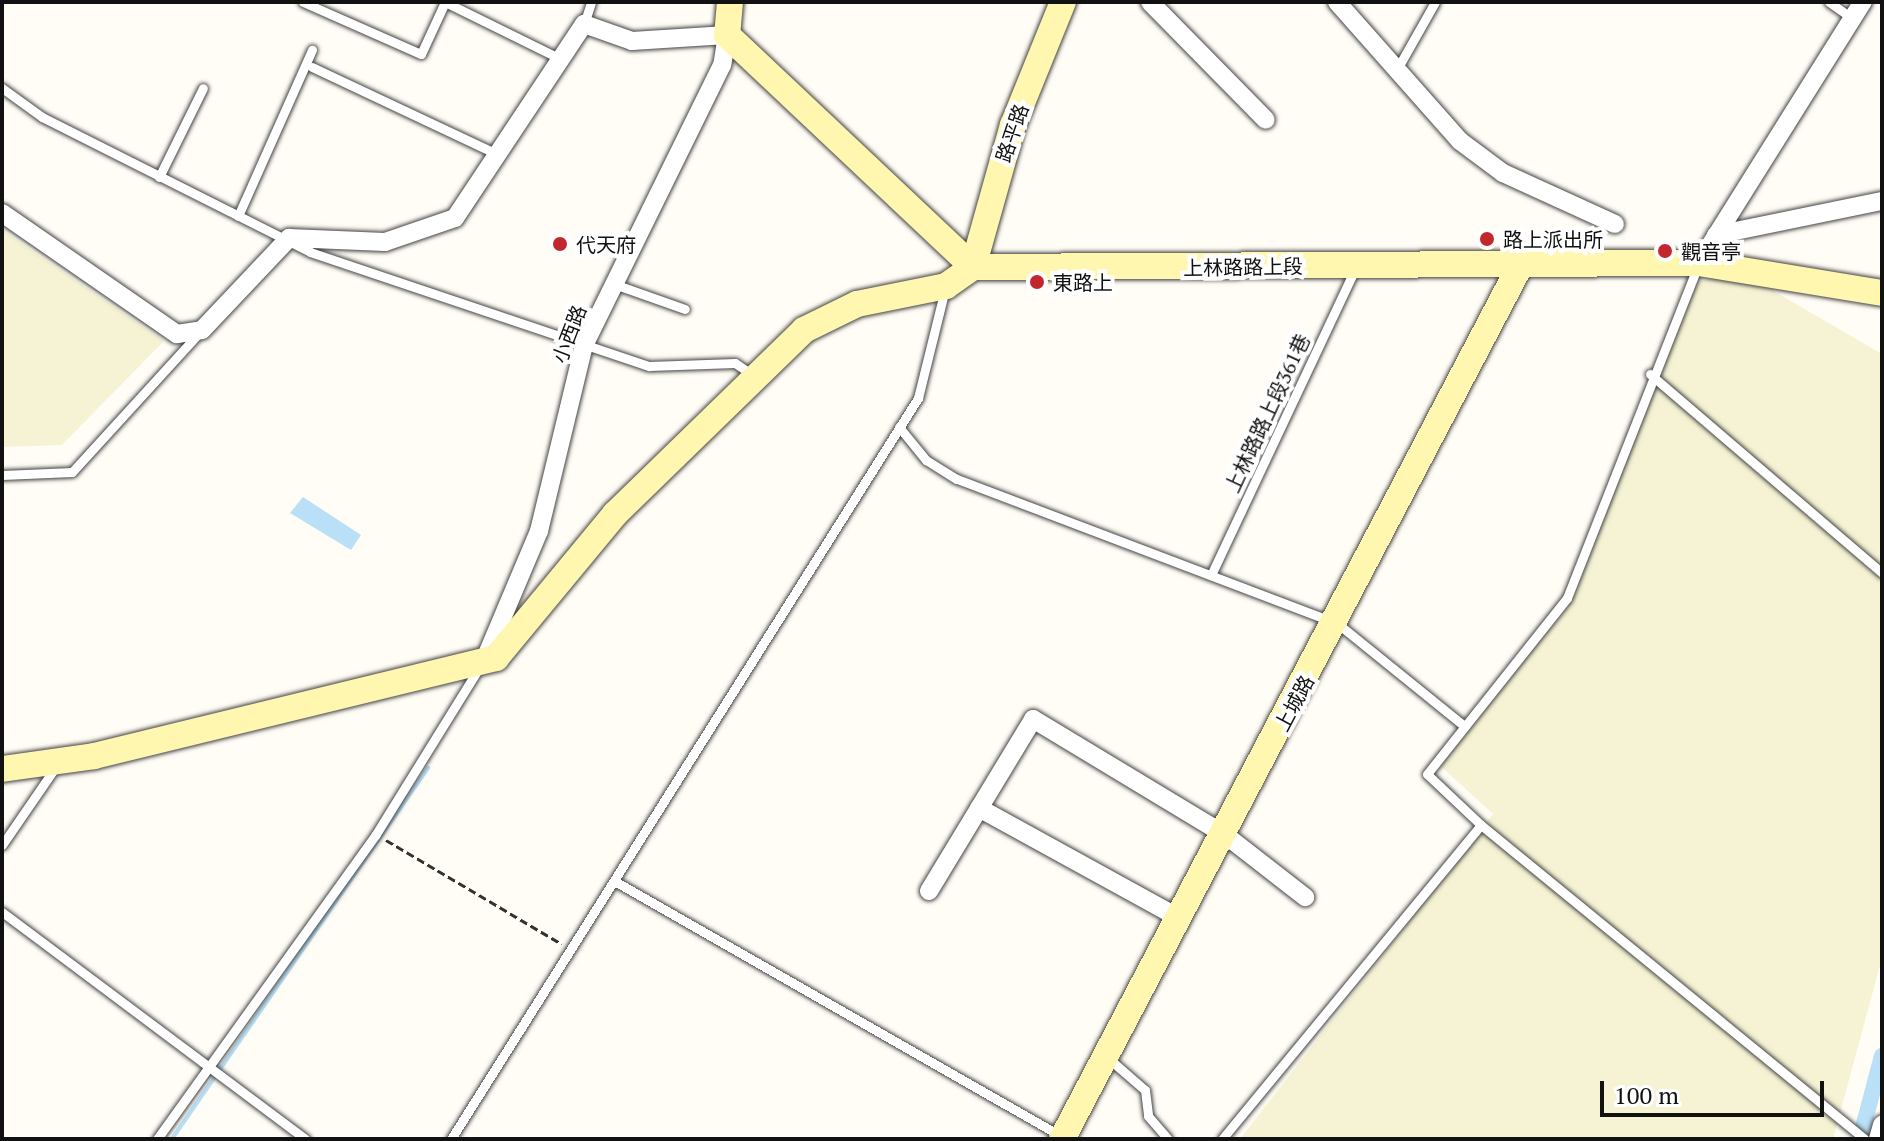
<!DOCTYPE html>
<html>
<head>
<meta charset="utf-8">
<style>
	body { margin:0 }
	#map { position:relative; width:1884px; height:1141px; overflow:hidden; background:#fffdf5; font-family:"PT Serif","Noto Sans TC",serif }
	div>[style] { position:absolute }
	.farmland>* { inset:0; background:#f6f3d4 }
	.water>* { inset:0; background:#b9e0f7 }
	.stream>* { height:4px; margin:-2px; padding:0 2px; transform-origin:2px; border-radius:2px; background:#b9e0f7 }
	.canal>* { height:16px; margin:-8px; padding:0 8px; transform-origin:8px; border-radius:8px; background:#b9e0f7 }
	.path>* { height:3px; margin-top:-1.5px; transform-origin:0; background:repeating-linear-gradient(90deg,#333 0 8px,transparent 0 12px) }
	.roads { filter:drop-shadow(0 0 2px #444) drop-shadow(0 0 2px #444) }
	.lane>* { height:9px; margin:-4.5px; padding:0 4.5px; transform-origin:4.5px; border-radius:4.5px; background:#fff }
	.street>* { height:18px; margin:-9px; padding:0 9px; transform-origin:9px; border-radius:9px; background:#fff }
	.secondary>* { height:26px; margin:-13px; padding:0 13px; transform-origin:13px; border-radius:13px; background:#fff6b0 }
	.dots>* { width:22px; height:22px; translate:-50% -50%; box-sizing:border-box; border:4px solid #fff; border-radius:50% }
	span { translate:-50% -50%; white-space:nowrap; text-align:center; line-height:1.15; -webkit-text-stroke:8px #fff; paint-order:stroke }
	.street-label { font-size:20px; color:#111 }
	.poi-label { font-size:20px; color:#111 }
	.left { translate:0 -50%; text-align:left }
	.frame { position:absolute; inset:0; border:4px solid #111; pointer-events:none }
	.scale { position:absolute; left:1600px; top:1081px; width:224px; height:36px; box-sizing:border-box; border:4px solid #111; border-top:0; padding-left:10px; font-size:24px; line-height:28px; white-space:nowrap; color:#111; -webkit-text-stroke:6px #fff; paint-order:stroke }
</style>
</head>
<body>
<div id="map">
	<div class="farmland">
		<div style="clip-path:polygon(2px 230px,164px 341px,62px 445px,2px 447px)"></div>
		<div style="clip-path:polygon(1743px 273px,1882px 354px,1882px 958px,1833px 1139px,1240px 1139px,1493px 814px,1434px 760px,1563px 614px,1695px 282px)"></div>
	</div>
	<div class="water">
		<div style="clip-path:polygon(303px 497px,361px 535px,351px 550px,290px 513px)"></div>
	</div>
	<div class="stream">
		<div style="left:172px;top:1139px;width:451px;rotate:-55.4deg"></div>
	</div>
	<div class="canal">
		<div style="left:1860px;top:1139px;width:86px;rotate:-75.2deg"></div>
	</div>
	<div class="path">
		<div style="left:386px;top:840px;width:204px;rotate:30.6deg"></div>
	</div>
	<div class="roads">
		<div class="lane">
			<div style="left:303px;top:2px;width:129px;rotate:23.8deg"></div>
			<div style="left:421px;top:54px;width:57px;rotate:-65.2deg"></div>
			<div style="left:445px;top:2px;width:129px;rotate:26.2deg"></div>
			<div style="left:1829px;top:2px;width:28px;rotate:35deg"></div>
			<div style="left:584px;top:24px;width:23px;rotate:-72deg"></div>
			<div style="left:312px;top:67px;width:204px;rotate:25.2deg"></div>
			<div style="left:1396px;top:71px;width:79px;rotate:-60.5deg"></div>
			<div style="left:2px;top:88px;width:49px;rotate:35.9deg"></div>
			<div style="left:42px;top:117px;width:300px;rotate:26.7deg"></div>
			<div style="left:310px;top:252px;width:358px;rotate:18.6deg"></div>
			<div style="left:649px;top:366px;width:86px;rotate:-2deg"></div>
			<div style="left:735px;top:363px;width:23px;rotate:34deg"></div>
			<div style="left:159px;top:177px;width:99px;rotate:-63.7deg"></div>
			<div style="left:238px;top:216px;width:182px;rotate:-66deg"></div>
			<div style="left:614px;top:284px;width:75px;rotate:19.4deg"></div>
			<div style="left:1650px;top:374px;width:306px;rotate:40.6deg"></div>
			<div style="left:899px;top:427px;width:43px;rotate:50.7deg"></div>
			<div style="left:926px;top:460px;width:36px;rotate:32deg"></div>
			<div style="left:957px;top:479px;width:406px;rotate:20.8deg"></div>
			<div style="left:1337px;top:623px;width:164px;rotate:39deg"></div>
			<div style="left:2px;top:475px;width:70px;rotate:-2.5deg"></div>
			<div style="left:72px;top:472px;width:190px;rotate:-47.6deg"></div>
			<div style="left:1211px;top:575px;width:340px;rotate:-64.8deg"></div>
			<div style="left:1481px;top:825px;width:495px;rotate:39.3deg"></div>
			<div style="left:2px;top:845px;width:97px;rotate:-55.5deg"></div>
			<div style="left:618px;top:883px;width:508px;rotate:29.74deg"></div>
			<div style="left:2px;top:912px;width:379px;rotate:36.8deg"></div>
			<div style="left:1108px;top:1058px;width:49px;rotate:40.9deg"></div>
			<div style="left:1145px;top:1090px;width:26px;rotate:83deg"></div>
			<div style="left:1148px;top:1116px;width:30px;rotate:49deg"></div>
			<div style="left:157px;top:1139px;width:375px;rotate:-54.3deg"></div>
			<div style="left:376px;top:834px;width:198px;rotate:-58.2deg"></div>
			<div style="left:451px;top:1139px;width:876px;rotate:-57.78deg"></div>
			<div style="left:918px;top:398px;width:112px;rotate:-76.1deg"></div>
			<div style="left:1222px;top:1139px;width:407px;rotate:-50.5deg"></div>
			<div style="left:1481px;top:825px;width:74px;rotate:-136.6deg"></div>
			<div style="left:1427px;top:774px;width:225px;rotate:-51.5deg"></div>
			<div style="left:1567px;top:598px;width:358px;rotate:-68.5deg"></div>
		</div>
		<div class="street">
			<div style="left:1150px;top:2px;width:165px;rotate:45.5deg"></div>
			<div style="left:1337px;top:2px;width:186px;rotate:48.5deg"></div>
			<div style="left:1460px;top:141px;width:54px;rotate:36.7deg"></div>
			<div style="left:1503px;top:173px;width:123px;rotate:24.5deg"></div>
			<div style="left:2px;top:213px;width:213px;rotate:34.7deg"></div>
			<div style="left:177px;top:334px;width:25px;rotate:-9deg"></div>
			<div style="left:202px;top:330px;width:127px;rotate:-46.6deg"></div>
			<div style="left:289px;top:238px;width:96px;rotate:2.4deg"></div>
			<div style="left:385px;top:242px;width:74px;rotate:-18.9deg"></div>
			<div style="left:455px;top:218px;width:233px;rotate:-56.4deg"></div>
			<div style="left:584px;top:24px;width:51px;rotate:19.5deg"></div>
			<div style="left:632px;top:41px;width:95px;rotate:-3.6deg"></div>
			<div style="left:727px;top:35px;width:30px;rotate:99deg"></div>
			<div style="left:722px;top:65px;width:312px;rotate:116.2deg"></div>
			<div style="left:584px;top:345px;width:191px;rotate:103.6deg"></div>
			<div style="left:539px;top:531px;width:141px;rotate:112.9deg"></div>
			<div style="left:1716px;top:235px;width:169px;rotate:-11.6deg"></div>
			<div style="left:1699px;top:263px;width:308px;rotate:-57.9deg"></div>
			<div style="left:979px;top:808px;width:228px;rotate:28.8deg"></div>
			<div style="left:929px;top:891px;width:201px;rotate:-58.8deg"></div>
			<div style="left:1033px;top:719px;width:223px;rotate:31.1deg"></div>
			<div style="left:1224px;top:834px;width:103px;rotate:37.9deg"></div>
			<div style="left:1878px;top:1139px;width:15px;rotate:-74deg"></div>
		</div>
		<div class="secondary">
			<div style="left:730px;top:2px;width:33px;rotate:95deg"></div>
			<div style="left:727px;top:35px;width:338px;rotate:43.3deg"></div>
			<div style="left:973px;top:267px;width:726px;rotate:-0.32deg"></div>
			<div style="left:1699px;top:263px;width:185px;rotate:9.3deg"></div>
			<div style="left:973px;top:267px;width:148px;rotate:-74.3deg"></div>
			<div style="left:1013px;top:125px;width:133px;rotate:-67.9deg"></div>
			<div style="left:2px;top:769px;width:93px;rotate:-8deg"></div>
			<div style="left:94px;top:756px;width:414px;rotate:-13.7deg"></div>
			<div style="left:496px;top:658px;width:187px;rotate:-50.4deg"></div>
			<div style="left:615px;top:514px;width:264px;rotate:-44.2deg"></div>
			<div style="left:804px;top:330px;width:59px;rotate:-26.1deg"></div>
			<div style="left:857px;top:304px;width:91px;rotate:-11.4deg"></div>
			<div style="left:946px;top:286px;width:33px;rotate:-35deg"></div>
			<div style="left:1062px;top:1139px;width:988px;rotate:-62.32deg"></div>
		</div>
	</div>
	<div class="dots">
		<div style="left:1487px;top:239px;background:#c4262e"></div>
		<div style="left:560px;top:244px;background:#c4262e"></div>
		<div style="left:1665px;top:251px;background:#c4262e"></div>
		<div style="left:1037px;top:282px;background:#c4262e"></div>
	</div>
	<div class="street-label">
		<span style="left:1012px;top:133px;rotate:-71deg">路平路</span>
		<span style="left:1243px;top:267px;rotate:-1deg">上林路路上段</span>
		<span style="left:569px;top:334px;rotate:-69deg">小西路</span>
		<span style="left:1267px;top:413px;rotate:-65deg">上林路路上段361巷</span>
		<span style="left:1294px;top:703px;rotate:-62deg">上城路</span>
	</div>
	<div class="poi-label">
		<span class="left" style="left:1503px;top:239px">路上派出所</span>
		<span class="left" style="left:576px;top:244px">代天府</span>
		<span class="left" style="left:1681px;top:251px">觀音亭</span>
		<span class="left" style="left:1053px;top:282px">東路上</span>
	</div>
	<div class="frame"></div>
	<div class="scale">100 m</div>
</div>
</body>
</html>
